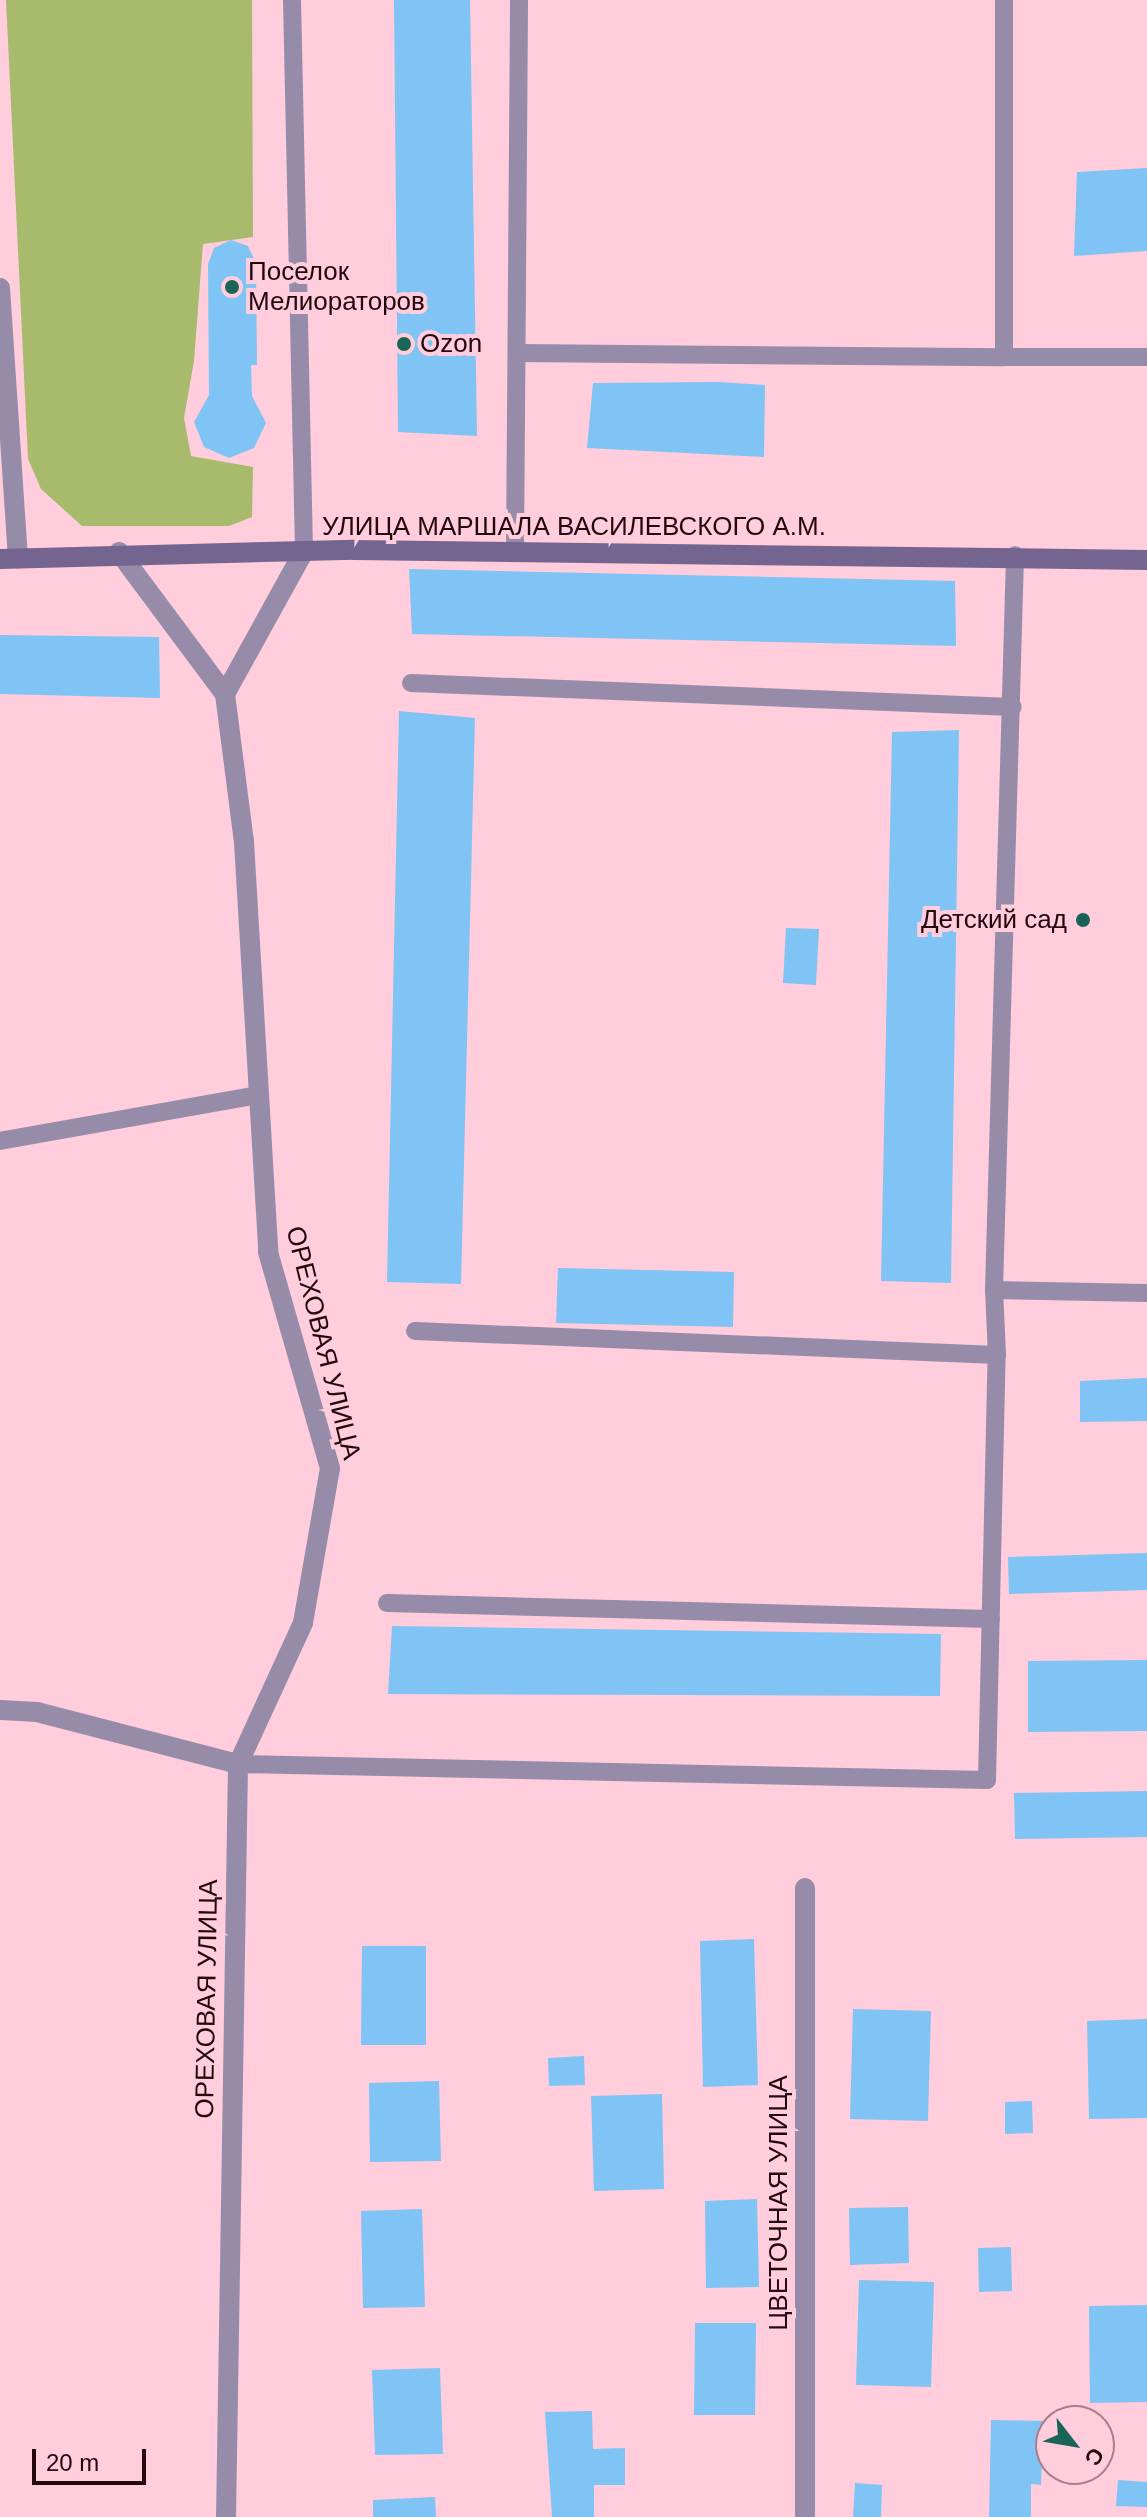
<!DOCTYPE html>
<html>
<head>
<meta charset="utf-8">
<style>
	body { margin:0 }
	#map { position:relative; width:1147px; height:2517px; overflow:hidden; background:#ffcddb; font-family:Helvetica,sans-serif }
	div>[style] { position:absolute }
	.green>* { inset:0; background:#a8bb6d }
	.building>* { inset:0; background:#7fc4f4 }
	.lane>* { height:18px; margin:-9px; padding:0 9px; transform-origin:9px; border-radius:9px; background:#968ca9 }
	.street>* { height:20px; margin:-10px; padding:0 10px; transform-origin:10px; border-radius:10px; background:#968ca9 }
	.secondary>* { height:20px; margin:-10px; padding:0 10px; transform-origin:10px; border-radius:10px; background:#746590 }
	.dots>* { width:22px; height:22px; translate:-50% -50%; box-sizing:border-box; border:4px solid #ffcddb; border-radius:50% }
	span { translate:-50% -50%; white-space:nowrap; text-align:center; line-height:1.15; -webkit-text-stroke:8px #ffcddb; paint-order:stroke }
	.poi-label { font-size:26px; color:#230711 }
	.left { translate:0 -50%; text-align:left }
	.right { translate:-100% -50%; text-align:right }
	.street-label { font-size:26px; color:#230711 }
	.north { position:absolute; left:1035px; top:2405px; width:80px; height:80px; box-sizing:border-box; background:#ffcddb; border:2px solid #a77e8a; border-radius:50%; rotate:121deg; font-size:22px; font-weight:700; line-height:32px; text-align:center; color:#230711 }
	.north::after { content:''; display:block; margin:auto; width:28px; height:36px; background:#1a6357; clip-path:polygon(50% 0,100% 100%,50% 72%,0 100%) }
	.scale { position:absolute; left:32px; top:2449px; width:114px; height:36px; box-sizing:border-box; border:4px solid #230711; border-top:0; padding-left:10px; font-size:24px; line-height:28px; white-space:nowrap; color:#230711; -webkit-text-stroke:6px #ffcddb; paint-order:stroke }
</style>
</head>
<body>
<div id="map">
	<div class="green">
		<div style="clip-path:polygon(6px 0,252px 0,253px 237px,203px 244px,194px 361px,184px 418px,191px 456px,253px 467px,252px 517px,229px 526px,82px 526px,41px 489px,28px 459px)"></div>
	</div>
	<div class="building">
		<div style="clip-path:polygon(394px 0,470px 0,477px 436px,398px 432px)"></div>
		<div style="clip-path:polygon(1147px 168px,1147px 251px,1074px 256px,1077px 172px)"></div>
		<div style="clip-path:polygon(231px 240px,248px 246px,256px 263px,257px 365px,251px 365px,252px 396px,266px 423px,254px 448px,229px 458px,204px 447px,194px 422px,209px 395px,208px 264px,214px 248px)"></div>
		<div style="clip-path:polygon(719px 382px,765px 385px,764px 457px,587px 448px,593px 383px)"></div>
		<div style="clip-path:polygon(409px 569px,955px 581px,956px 646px,412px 634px)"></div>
		<div style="clip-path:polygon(0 635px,159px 637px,160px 698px,0 694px)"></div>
		<div style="clip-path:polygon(399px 711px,475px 718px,461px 1284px,387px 1282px)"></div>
		<div style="clip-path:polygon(959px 730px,951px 1283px,881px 1281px,892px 732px)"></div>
		<div style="clip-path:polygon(786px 928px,819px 929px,816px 985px,783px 983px)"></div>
		<div style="clip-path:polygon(558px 1268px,734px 1272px,733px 1327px,556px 1323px)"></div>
		<div style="clip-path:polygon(1147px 1378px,1147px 1421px,1080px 1422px,1080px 1381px)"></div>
		<div style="clip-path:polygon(1147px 1553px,1147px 1590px,1009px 1594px,1008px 1557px)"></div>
		<div style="clip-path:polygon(392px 1626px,941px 1634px,940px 1696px,388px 1694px)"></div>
		<div style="clip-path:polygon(1147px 1660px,1147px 1731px,1028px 1732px,1028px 1661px)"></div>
		<div style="clip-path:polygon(1147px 1791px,1147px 1837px,1015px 1839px,1014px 1793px)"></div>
		<div style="clip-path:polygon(754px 1939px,758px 2085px,703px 2087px,700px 1941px)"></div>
		<div style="clip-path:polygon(362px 1946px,426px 1946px,426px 2045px,361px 2045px)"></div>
		<div style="clip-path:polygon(853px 2009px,931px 2011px,928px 2121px,850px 2119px)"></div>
		<div style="clip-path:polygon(1147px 2019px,1147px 2118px,1089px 2119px,1087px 2021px)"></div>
		<div style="clip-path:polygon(584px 2056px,585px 2085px,549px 2086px,548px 2058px)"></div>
		<div style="clip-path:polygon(439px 2081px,441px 2161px,370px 2162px,369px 2083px)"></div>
		<div style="clip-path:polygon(662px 2094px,664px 2189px,594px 2191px,591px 2096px)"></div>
		<div style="clip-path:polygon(1032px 2101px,1033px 2133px,1005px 2134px,1005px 2102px)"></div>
		<div style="clip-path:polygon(757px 2199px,759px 2287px,706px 2288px,705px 2201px)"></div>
		<div style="clip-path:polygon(908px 2207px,909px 2263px,850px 2265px,849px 2208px)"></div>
		<div style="clip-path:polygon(422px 2209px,425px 2307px,363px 2308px,361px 2211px)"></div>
		<div style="clip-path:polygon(1011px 2247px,1012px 2291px,979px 2292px,978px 2248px)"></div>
		<div style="clip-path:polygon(859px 2280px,934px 2282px,931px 2387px,856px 2385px)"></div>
		<div style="clip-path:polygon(1147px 2305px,1147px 2402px,1090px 2403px,1089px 2306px)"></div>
		<div style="clip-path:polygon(695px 2323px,756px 2323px,755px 2415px,694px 2415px)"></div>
		<div style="clip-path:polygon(440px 2368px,443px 2454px,375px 2455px,372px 2370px)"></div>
		<div style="clip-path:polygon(592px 2411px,593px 2449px,625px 2448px,625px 2485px,594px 2485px,594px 2517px,552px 2517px,545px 2412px)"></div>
		<div style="clip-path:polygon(991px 2420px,1051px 2421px,1051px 2457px,1042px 2456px,1041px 2485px,1031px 2484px,1031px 2517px,989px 2517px)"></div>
		<div style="clip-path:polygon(1118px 2480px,1147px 2482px,1147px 2507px,1116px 2506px)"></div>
		<div style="clip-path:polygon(855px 2483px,882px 2485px,881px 2517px,853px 2517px)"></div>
		<div style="clip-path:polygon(435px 2497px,436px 2517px,373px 2517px,373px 2500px)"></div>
	</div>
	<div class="lane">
		<div style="left:292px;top:0;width:551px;rotate:88.75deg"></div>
		<div style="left:1004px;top:0;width:357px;rotate:90deg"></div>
		<div style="left:1004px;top:357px;width:143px"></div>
		<div style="left:517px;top:353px;width:487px;rotate:0.5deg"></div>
		<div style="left:515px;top:552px;width:552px;rotate:-89.58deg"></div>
		<div style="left:411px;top:683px;width:602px;rotate:2.28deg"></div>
		<div style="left:0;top:1141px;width:263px;rotate:-10.1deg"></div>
		<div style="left:994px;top:1290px;width:735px;rotate:-88.36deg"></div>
		<div style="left:415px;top:1331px;width:582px;rotate:2.36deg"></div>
		<div style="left:997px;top:1355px;width:65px;rotate:-92.6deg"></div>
		<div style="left:994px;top:1290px;width:153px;rotate:1.1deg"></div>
		<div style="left:387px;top:1603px;width:604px;rotate:1.52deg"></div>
		<div style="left:238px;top:1764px;width:749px;rotate:1.22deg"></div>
		<div style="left:987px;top:1780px;width:425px;rotate:-88.7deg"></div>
	</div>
	<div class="street">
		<div style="left:0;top:288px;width:271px;rotate:86.2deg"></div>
		<div style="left:119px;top:552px;width:177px;rotate:53.3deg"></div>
		<div style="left:225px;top:694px;width:149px;rotate:82.7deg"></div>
		<div style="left:244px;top:842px;width:411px;rotate:86.6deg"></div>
		<div style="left:268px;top:1252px;width:225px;rotate:74deg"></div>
		<div style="left:330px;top:1468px;width:157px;rotate:99.9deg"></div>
		<div style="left:303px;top:1623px;width:155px;rotate:114.7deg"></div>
		<div style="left:238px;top:1764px;width:753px;rotate:90.91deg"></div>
		<div style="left:225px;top:694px;width:163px;rotate:-61.1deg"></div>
		<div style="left:0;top:1710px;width:37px;rotate:3deg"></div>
		<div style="left:37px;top:1712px;width:208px;rotate:14.5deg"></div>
		<div style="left:805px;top:2517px;width:629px;rotate:-90deg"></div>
	</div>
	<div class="secondary">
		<div style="left:0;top:559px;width:354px;rotate:-1.5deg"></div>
		<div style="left:354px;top:550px;width:793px;rotate:0.72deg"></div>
	</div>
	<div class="dots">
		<div style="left:232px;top:287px;background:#1a6357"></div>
		<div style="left:404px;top:344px;background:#1a6357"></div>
		<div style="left:1083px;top:920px;background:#1a6357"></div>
	</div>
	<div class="poi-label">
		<span class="left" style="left:248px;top:287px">Поселок<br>Мелиораторов</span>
		<span class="left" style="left:420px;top:344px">Ozon</span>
		<span class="right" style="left:1067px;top:920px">Детский сад</span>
	</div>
	<div class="street-label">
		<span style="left:574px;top:527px">УЛИЦА МАРШАЛА ВАСИЛЕВСКОГО А.М.</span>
		<span style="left:323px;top:1343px;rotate:76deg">ОРЕХОВАЯ УЛИЦА</span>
		<span style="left:207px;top:1999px;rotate:-89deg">ОРЕХОВАЯ УЛИЦА</span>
		<span style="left:779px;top:2203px;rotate:-90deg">ЦВЕТОЧНАЯ УЛИЦА</span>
	</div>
	<div class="north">С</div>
	<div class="scale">20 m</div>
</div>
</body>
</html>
